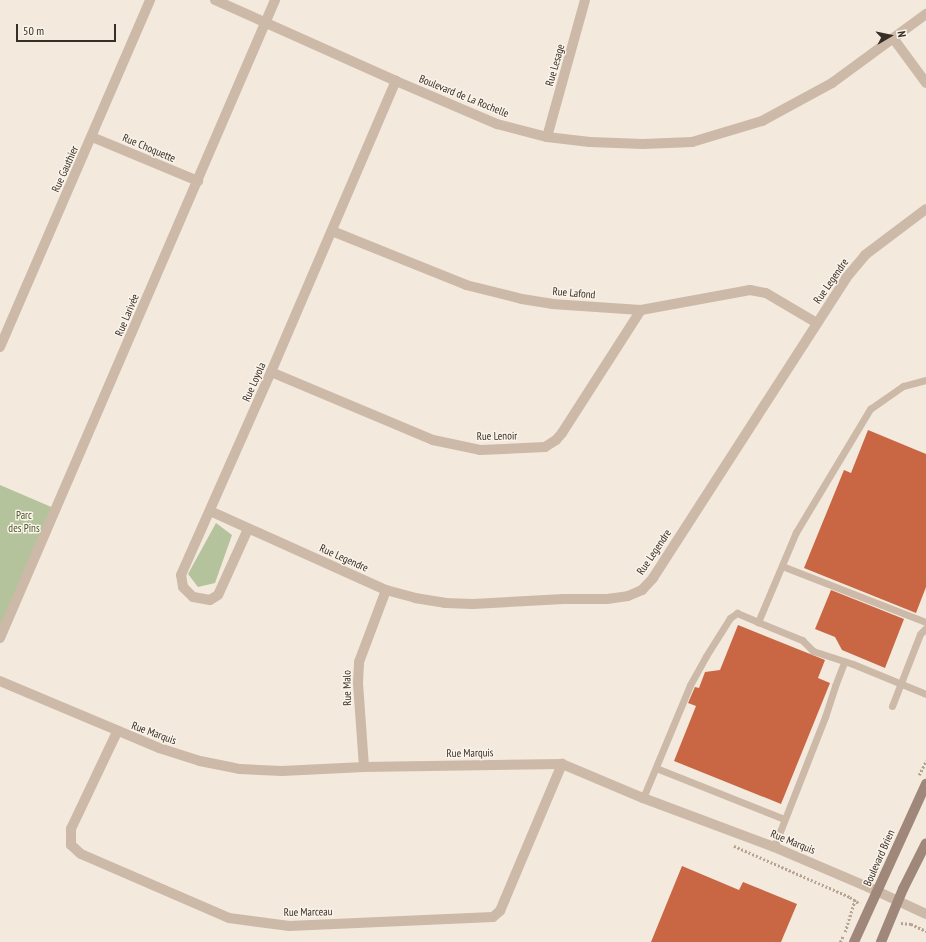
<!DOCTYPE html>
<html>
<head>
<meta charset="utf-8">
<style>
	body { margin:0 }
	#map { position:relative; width:926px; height:942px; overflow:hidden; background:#f3e9dd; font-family:"PT Sans Narrow",sans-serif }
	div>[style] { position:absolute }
	.green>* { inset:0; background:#b5c39c }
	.building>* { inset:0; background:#c96644 }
	.path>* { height:2.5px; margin-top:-1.25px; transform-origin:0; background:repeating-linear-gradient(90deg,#b7a392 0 2px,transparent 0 4px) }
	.service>* { height:7px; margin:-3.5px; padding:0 3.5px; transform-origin:3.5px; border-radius:3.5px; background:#ccb9a8 }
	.minor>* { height:10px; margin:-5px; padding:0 5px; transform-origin:5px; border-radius:5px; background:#ccb9a8 }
	.tertiary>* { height:10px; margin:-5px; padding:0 5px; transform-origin:5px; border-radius:5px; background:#ccb9a8 }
	.secondary>* { height:10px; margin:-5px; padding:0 5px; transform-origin:5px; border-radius:5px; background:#9f8779 }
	span { translate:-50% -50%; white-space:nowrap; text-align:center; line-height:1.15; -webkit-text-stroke:3px #faf3e9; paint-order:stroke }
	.street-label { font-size:11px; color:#382e28 }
	.park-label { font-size:11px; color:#47572b }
	.north { position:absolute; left:870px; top:16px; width:40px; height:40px; -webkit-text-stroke:3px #faf3e9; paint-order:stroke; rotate:81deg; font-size:11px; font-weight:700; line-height:16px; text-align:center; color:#382e28 }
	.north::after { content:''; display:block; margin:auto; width:14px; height:18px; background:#382e28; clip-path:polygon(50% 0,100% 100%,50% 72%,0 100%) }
	.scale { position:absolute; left:16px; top:24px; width:100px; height:18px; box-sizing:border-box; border:2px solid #382e28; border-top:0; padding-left:5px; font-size:12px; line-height:14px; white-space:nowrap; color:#382e28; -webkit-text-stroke:3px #faf3e9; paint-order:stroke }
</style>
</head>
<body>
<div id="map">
	<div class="green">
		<div style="clip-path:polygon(0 485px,56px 509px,0 638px)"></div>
		<div style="clip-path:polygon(216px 523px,232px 535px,215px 583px,198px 587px,188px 574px)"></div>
	</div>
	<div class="building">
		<div style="clip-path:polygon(868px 430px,926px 454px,926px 587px,916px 613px,804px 568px,844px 470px,851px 473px)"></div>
		<div style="clip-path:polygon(831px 590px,904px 619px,885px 668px,842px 650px,835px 637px,815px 629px)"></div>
		<div style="clip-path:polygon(738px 625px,825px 660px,818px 678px,830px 683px,781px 804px,674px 761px,696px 706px,688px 703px,695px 687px,699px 688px,705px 672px,720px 670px)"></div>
		<div style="clip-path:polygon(682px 866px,739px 890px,743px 882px,797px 904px,781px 942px,651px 942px)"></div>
	</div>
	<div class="path">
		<div style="left:919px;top:775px;width:16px;rotate:-63deg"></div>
		<div style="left:734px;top:846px;width:127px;rotate:23.7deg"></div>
		<div style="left:850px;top:897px;width:12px;rotate:35deg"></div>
		<div style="left:901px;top:923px;width:10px;rotate:6deg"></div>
		<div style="left:911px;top:924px;width:17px;rotate:25deg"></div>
		<div style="left:845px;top:932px;width:34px;rotate:-73deg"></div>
		<div style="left:840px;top:942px;width:7px;rotate:-63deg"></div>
	</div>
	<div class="service">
		<div style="left:926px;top:380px;width:24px;rotate:165deg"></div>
		<div style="left:903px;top:386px;width:40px;rotate:145.1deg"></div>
		<div style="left:870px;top:409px;width:144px;rotate:121deg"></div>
		<div style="left:796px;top:532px;width:98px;rotate:112.9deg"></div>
		<div style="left:758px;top:622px;width:48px;rotate:22.2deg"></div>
		<div style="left:802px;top:640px;width:16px;rotate:45deg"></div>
		<div style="left:813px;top:651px;width:42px;rotate:18deg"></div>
		<div style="left:853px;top:664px;width:79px;rotate:22.3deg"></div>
		<div style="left:782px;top:566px;width:155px;rotate:21.3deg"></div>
		<div style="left:892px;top:706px;width:77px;rotate:-68.7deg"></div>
		<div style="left:920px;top:634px;width:8px;rotate:-45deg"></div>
		<div style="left:656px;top:768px;width:138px;rotate:21.7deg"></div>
		<div style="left:643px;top:798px;width:122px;rotate:-67.4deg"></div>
		<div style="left:690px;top:685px;width:33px;rotate:-61deg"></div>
		<div style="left:706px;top:656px;width:45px;rotate:-57.7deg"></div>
		<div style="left:730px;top:618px;width:9px;rotate:-36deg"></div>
		<div style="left:737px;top:613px;width:23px;rotate:23deg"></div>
		<div style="left:774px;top:847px;width:140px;rotate:-68.6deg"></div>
		<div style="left:825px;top:717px;width:33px;rotate:-72deg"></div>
		<div style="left:835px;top:686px;width:26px;rotate:-69deg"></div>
	</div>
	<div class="minor">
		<div style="left:893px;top:38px;width:56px;rotate:53.7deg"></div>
		<div style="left:92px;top:137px;width:115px;rotate:22.5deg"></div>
		<div style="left:547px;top:137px;width:142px;rotate:-74.5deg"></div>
		<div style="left:332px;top:231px;width:144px;rotate:21.9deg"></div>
		<div style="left:466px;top:285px;width:58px;rotate:14deg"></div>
		<div style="left:522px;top:299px;width:30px;rotate:9deg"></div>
		<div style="left:552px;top:304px;width:89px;rotate:3.9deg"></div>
		<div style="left:641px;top:310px;width:111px;rotate:-10.4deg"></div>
		<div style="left:750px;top:290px;width:16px;rotate:11deg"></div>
		<div style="left:766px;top:293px;width:59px;rotate:30.5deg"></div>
		<div style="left:0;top:347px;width:378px;rotate:-66.6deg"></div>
		<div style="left:271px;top:372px;width:176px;rotate:22.8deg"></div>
		<div style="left:433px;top:440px;width:48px;rotate:12deg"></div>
		<div style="left:480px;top:450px;width:65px;rotate:-2.6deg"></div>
		<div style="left:545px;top:447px;width:13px;rotate:-32deg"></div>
		<div style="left:556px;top:440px;width:9px;rotate:-49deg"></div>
		<div style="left:562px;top:433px;width:146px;rotate:-57.3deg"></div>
		<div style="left:210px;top:511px;width:193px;rotate:24.2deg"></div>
		<div style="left:386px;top:590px;width:30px;rotate:15deg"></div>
		<div style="left:415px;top:598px;width:30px;rotate:9deg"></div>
		<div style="left:445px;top:603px;width:28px;rotate:2deg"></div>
		<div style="left:473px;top:604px;width:91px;rotate:-3.1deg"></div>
		<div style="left:564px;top:599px;width:43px"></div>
		<div style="left:607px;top:599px;width:21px;rotate:-8deg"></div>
		<div style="left:628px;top:596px;width:15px;rotate:-23deg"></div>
		<div style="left:642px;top:590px;width:16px;rotate:-47deg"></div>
		<div style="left:653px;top:578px;width:357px;rotate:-57.2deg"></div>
		<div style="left:846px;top:278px;width:30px;rotate:-50deg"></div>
		<div style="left:865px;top:255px;width:76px;rotate:-37deg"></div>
		<div style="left:248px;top:529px;width:72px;rotate:114.4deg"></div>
		<div style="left:218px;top:595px;width:9px;rotate:148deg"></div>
		<div style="left:210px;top:600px;width:17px;rotate:-170deg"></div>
		<div style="left:193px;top:597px;width:14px;rotate:-135deg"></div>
		<div style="left:183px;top:587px;width:12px;rotate:-99deg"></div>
		<div style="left:181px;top:575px;width:222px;rotate:-66.1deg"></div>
		<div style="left:271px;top:372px;width:317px;rotate:-66.8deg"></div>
		<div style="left:0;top:638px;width:695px;rotate:-66.68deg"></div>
		<div style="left:0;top:681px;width:173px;rotate:22.8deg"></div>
		<div style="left:159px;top:748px;width:43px;rotate:17.6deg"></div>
		<div style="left:200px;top:761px;width:41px;rotate:11.3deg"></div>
		<div style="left:240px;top:769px;width:42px;rotate:2.7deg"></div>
		<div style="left:282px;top:771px;width:82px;rotate:-2.8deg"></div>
		<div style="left:364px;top:767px;width:198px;rotate:-0.9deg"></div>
		<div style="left:562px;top:764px;width:88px;rotate:22.8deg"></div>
		<div style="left:643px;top:798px;width:140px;rotate:20.5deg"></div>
		<div style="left:774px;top:847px;width:102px;rotate:23.1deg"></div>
		<div style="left:868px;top:887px;width:64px;rotate:25deg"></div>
		<div style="left:117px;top:732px;width:107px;rotate:115.4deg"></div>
		<div style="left:71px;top:829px;width:16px;rotate:90deg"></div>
		<div style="left:71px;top:845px;width:13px;rotate:42deg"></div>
		<div style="left:81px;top:854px;width:161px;rotate:23.4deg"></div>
		<div style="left:229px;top:918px;width:61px;rotate:7.6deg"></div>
		<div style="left:289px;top:926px;width:204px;rotate:-2.5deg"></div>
		<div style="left:493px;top:917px;width:9px;rotate:-41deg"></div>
		<div style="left:500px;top:911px;width:13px;rotate:-67deg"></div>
		<div style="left:505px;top:899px;width:147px;rotate:-67.1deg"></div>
		<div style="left:364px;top:767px;width:84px;rotate:-94.1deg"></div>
		<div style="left:358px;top:683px;width:21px;rotate:-87deg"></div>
		<div style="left:359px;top:662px;width:77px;rotate:-69.4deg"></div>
	</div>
	<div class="tertiary">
		<div style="left:215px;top:0;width:198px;rotate:24.1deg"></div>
		<div style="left:396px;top:81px;width:110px;rotate:23.1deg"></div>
		<div style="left:497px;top:124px;width:52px;rotate:14.6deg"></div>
		<div style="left:547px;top:137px;width:43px;rotate:6.6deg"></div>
		<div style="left:590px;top:142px;width:53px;rotate:2.2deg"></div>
		<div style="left:643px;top:144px;width:49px;rotate:-2.3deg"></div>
		<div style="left:692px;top:142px;width:73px;rotate:-16.7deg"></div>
		<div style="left:762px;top:121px;width:80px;rotate:-28.5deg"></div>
		<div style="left:832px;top:83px;width:117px;rotate:-36.3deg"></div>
	</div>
	<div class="secondary">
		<div style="left:854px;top:942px;width:174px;rotate:-65.5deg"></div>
		<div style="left:881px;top:942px;width:57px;rotate:-67.5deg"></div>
		<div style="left:903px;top:889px;width:51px;rotate:-63.4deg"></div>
	</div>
	<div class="street-label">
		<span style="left:555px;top:65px;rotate:-74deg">Rue Lesage</span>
		<span style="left:464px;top:96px;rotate:22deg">Boulevard de La Rochelle</span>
		<span style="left:149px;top:148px;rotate:23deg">Rue Choquette</span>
		<span style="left:65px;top:169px;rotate:-66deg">Rue Gauthier</span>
		<span style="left:831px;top:281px;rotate:-55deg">Rue Legendre</span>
		<span style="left:574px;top:293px;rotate:5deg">Rue Lafond</span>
		<span style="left:127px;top:315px;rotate:-67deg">Rue Larivée</span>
		<span style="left:254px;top:382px;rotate:-66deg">Rue Loyola</span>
		<span style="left:497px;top:436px;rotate:-1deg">Rue Lenoir</span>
		<span style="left:654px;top:552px;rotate:-56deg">Rue Legendre</span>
		<span style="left:344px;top:558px;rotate:24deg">Rue Legendre</span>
		<span style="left:347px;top:688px;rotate:-91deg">Rue Malo</span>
		<span style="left:154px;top:733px;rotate:20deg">Rue Marquis</span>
		<span style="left:470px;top:753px;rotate:-1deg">Rue Marquis</span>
		<span style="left:793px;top:842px;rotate:22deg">Rue Marquis</span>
		<span style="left:879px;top:858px;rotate:-66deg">Boulevard Brien</span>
		<span style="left:308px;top:912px;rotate:-1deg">Rue Marceau</span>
	</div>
	<div class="park-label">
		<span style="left:24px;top:522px">Parc<br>des Pins</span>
	</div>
	<div class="north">N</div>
	<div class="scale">50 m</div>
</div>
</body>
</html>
